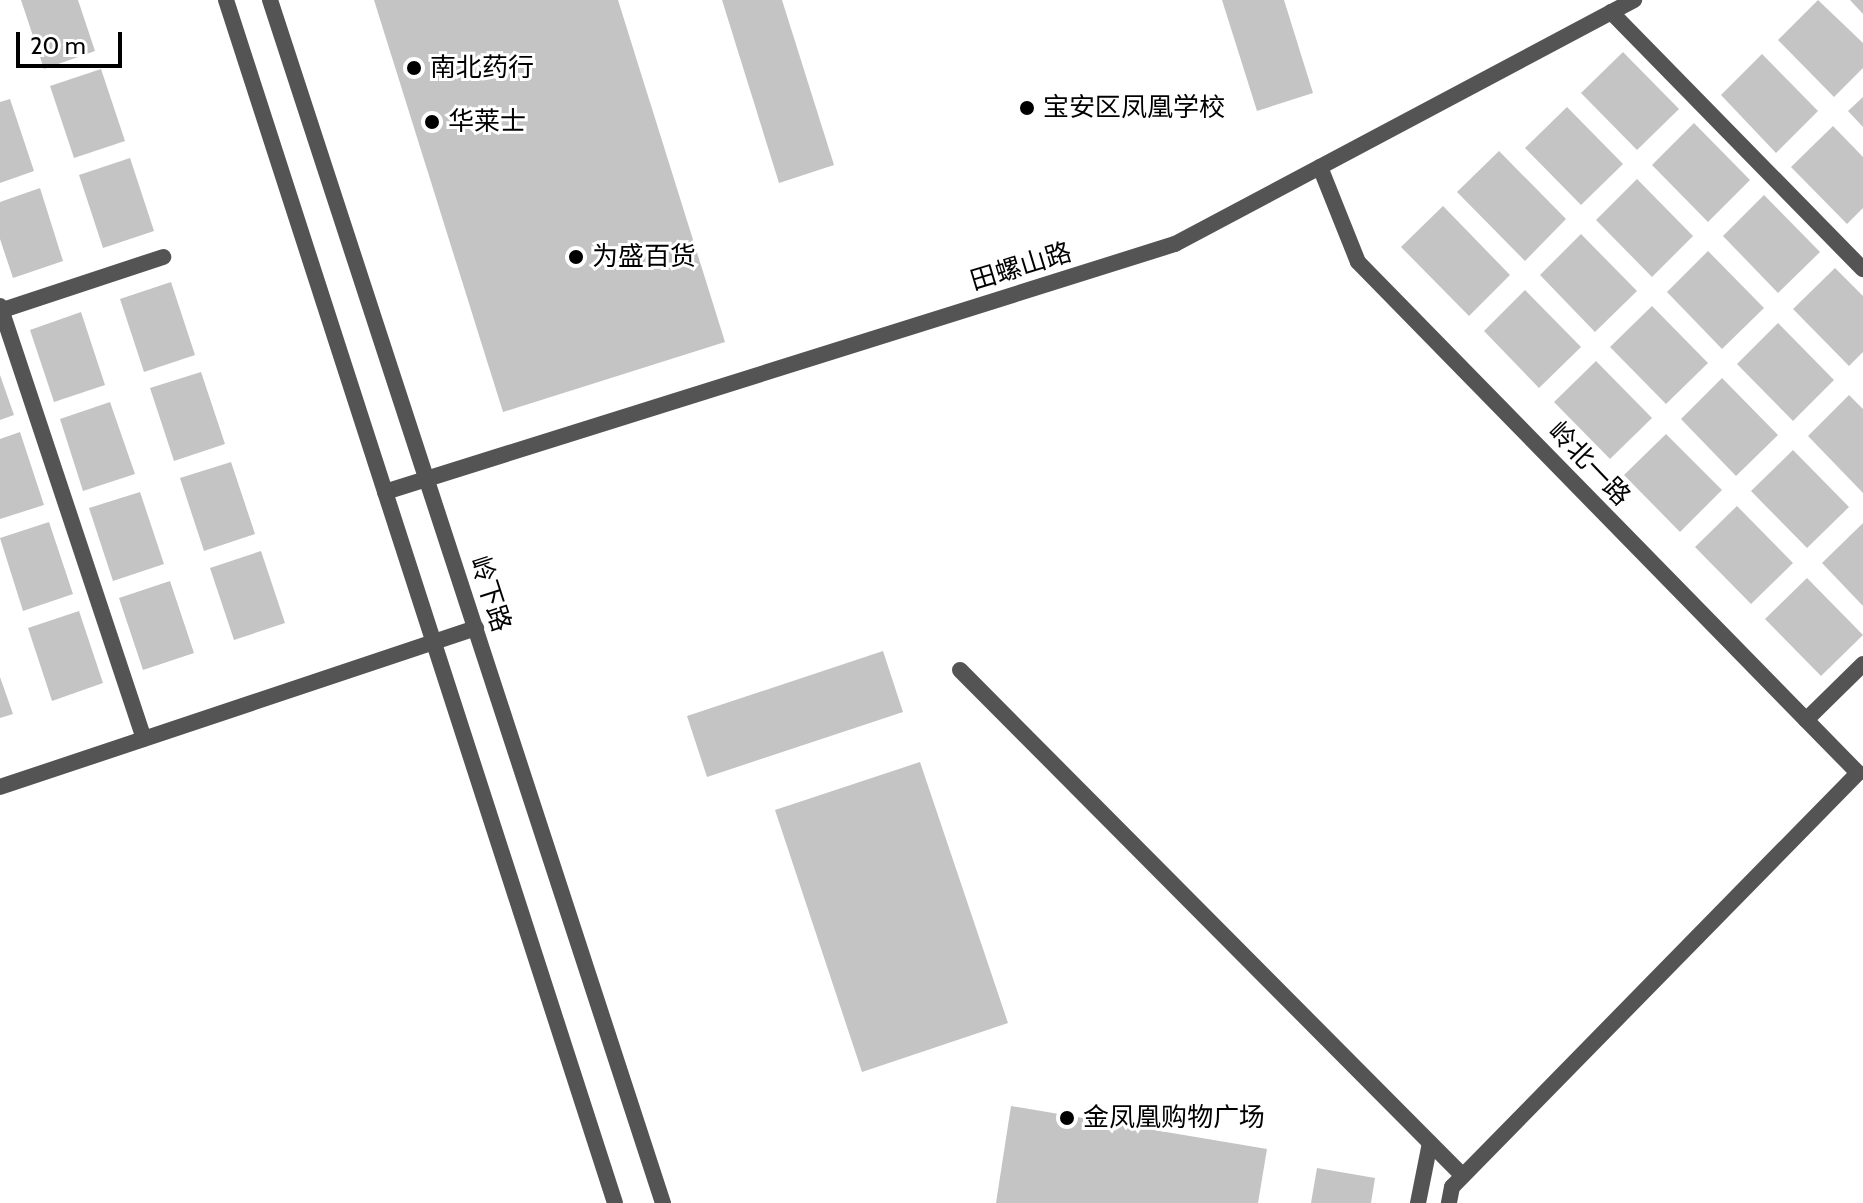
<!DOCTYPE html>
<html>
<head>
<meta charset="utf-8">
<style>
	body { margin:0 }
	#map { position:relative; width:1863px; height:1203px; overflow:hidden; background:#fff; font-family:Cabin,"Noto Sans SC",sans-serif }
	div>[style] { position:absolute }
	.building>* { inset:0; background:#c4c4c4 }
	.service>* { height:16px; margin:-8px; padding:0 8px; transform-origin:8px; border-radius:8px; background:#545454 }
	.minor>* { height:16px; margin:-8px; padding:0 8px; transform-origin:8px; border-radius:8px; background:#545454 }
	.tertiary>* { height:16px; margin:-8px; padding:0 8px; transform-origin:8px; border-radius:8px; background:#545454 }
	.dots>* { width:22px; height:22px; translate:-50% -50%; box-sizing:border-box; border:4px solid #fff; border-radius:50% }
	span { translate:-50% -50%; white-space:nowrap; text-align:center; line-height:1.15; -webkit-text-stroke:6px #fff; paint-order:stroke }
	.poi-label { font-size:26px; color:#000 }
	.left { translate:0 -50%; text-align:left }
	.street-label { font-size:26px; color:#000 }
	.scale { position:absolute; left:16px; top:32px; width:106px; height:36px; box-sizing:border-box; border:4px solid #000; border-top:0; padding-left:10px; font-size:24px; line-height:28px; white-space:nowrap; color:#000; -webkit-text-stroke:6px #fff; paint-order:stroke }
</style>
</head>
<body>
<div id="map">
	<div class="building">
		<div style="clip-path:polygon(21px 0,78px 0,95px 51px,44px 69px)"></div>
		<div style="clip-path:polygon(374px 0,618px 0,725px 342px,503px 412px)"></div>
		<div style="clip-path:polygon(722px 0,782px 0,834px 165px,779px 183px)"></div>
		<div style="clip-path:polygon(1222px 0,1284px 0,1313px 93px,1257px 111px)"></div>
		<div style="clip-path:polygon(1818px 0,1863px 43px,1863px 68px,1834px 97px,1778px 40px)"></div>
		<div style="clip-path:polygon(1850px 0,1863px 0,1863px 14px)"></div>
		<div style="clip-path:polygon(1623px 52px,1679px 109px,1637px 150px,1581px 93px)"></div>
		<div style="clip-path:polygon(1762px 54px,1818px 111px,1776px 153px,1721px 95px)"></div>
		<div style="clip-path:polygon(101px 69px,125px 141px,74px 158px,50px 86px)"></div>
		<div style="clip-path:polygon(1863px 97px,1863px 127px,1848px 111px)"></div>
		<div style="clip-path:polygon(10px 99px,34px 171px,0 183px,0 102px)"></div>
		<div style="clip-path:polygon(1567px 107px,1623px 164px,1581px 205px,1525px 148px)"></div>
		<div style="clip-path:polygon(1694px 123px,1750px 180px,1708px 222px,1652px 165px)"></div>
		<div style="clip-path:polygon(1833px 126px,1863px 157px,1863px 208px,1847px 224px,1791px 167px)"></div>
		<div style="clip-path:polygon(1499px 151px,1566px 219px,1525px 261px,1457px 192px)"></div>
		<div style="clip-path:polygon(130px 158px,154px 231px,103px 248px,79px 175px)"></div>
		<div style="clip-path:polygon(1637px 179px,1693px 236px,1652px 277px,1596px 220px)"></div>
		<div style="clip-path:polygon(40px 188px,63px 261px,13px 278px,0 239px,0 202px)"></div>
		<div style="clip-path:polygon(1764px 195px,1820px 252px,1778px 293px,1723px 236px)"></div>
		<div style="clip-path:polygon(1443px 206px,1510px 275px,1469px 316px,1401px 247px)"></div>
		<div style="clip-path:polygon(1581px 234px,1637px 291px,1595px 332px,1540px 275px)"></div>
		<div style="clip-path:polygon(1708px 251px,1764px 308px,1722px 349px,1667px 292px)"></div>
		<div style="clip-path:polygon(1835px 268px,1863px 296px,1863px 352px,1849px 366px,1793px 309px)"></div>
		<div style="clip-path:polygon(171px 282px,195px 355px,144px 372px,120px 299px)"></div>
		<div style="clip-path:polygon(1525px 290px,1581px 347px,1539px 388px,1484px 331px)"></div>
		<div style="clip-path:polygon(1652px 306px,1708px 363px,1666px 404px,1610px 347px)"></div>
		<div style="clip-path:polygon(81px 312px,105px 385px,54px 402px,30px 330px)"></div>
		<div style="clip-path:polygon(1778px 323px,1834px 380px,1793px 421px,1737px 364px)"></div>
		<div style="clip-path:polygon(1596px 361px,1652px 418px,1610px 459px,1554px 402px)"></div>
		<div style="clip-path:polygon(201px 372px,225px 444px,174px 461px,150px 388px)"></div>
		<div style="clip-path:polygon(0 375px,14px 415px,0 420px)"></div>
		<div style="clip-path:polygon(1722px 378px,1778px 435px,1736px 476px,1681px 419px)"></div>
		<div style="clip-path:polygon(1849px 395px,1863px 409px,1863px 493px,1808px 436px)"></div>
		<div style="clip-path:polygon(110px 402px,135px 474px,83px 491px,60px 419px)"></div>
		<div style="clip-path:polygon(20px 432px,44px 505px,0 519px,0 439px)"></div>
		<div style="clip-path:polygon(1666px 434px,1722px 490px,1680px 532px,1624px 475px)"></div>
		<div style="clip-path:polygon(1793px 450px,1849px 507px,1807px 548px,1751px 491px)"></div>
		<div style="clip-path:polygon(231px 462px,255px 534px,204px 551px,180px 478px)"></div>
		<div style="clip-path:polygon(140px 492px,164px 564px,113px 581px,89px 508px)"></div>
		<div style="clip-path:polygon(1737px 506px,1793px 563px,1751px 604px,1695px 547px)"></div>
		<div style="clip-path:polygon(49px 522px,73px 594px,23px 611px,0 538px)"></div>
		<div style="clip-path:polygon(1863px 523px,1863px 606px,1822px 563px)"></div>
		<div style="clip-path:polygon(261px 551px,285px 623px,234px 640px,210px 568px)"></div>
		<div style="clip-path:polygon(1807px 578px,1863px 635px,1821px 676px,1765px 619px)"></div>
		<div style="clip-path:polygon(170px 581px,194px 653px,143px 670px,119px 598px)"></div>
		<div style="clip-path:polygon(79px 611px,103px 683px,52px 701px,28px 628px)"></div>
		<div style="clip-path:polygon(883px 651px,903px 712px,707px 777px,687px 716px)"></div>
		<div style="clip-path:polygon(0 677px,13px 714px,0 718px)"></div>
		<div style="clip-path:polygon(920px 762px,1008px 1023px,862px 1072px,775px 810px)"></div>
		<div style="clip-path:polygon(1011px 1106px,1267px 1149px,1258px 1203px,996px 1203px)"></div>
		<div style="clip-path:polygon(1317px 1168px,1375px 1178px,1371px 1203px,1311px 1203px)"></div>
	</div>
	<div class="service">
		<div style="left:1611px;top:12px;width:360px;rotate:45.6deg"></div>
		<div style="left:1320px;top:167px;width:102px;rotate:68.2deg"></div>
		<div style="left:1358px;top:262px;width:715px;rotate:45.62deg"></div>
		<div style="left:1858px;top:773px;width:580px;rotate:134.44deg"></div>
		<div style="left:1452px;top:1187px;width:16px;rotate:101deg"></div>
		<div style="left:0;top:311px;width:172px;rotate:-18.3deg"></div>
		<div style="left:960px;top:670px;width:713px;rotate:45.17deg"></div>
		<div style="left:1806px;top:720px;width:80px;rotate:-44.5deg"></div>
		<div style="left:1418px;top:1203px;width:61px;rotate:-78.7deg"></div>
	</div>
	<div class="minor">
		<div style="left:0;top:306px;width:456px;rotate:71.6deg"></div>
		<div style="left:385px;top:492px;width:828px;rotate:-17.43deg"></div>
		<div style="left:1175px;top:244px;width:520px;rotate:-27.99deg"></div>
		<div style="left:0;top:787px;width:502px;rotate:-18.47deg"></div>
	</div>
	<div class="tertiary">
		<div style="left:226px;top:0;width:1264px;rotate:72.08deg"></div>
		<div style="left:270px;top:0;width:1266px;rotate:71.91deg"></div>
	</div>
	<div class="dots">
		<div style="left:414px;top:68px;background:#000"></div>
		<div style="left:1027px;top:108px;background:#000"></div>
		<div style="left:432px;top:122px;background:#000"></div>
		<div style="left:576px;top:257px;background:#000"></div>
		<div style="left:1067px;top:1118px;background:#000"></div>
	</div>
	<div class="poi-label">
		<span class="left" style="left:430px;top:68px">南北药行</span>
		<span class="left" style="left:1043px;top:108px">宝安区凤凰学校</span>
		<span class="left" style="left:448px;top:122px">华莱士</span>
		<span class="left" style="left:592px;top:257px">为盛百货</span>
		<span class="left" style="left:1083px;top:1118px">金凤凰购物广场</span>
	</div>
	<div class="street-label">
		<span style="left:1021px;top:267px;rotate:-17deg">田螺山路</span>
		<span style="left:1589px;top:464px;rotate:46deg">岭北一路</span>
		<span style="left:490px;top:594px;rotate:72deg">岭下路</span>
	</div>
	<div class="scale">20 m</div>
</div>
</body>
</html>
